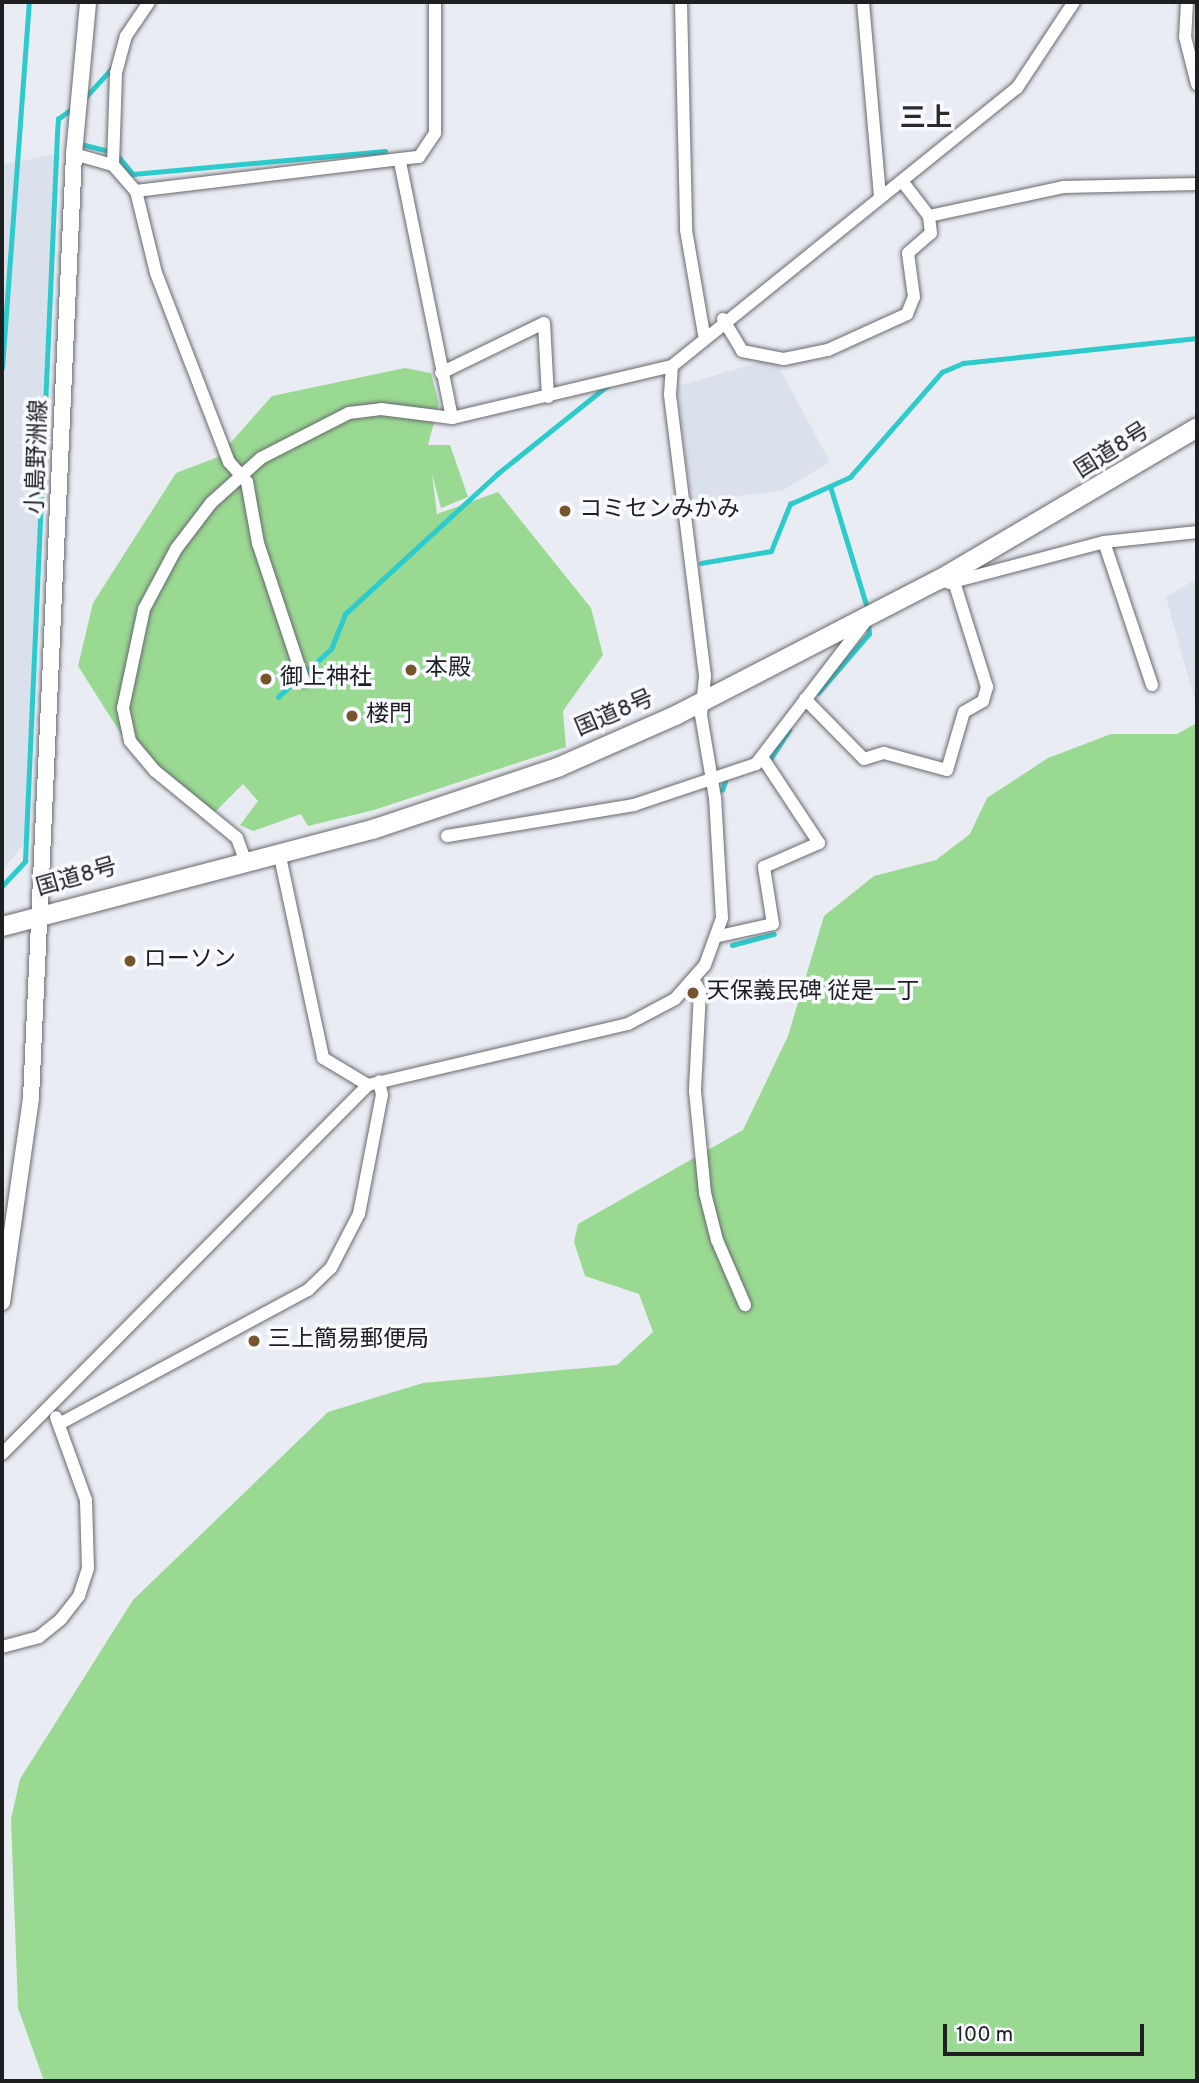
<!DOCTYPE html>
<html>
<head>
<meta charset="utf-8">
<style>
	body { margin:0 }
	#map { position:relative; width:1199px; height:2083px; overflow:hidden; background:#eaecf3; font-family:Overpass,"Noto Sans JP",sans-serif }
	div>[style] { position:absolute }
	.built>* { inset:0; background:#dbe0ed }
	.green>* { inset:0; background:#9ad992 }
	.stream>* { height:4.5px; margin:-2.25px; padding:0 2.25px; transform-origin:2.25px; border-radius:2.25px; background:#2dcbcc }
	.roads { filter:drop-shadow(0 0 2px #67696e) drop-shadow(0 0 2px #67696e) }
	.minor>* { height:12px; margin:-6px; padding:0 6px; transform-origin:6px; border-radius:6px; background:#fff }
	.major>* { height:16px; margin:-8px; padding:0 8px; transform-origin:8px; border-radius:8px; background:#fff }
	.highway>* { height:19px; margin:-9.5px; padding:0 9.5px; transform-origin:9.5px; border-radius:9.5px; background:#fff }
	.dots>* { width:19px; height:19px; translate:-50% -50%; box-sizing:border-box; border:4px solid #f8faff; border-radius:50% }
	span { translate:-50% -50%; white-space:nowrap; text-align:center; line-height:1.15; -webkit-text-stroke:7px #f8faff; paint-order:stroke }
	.street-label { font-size:23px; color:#1e1f21 }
	.poi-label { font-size:23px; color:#1e1f21 }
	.left { translate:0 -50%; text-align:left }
	.quarter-label { font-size:26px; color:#2a2b30; font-weight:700 }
	.frame { position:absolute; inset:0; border:4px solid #1e1f21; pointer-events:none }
	.scale { position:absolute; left:943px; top:2024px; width:201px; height:32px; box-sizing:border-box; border:4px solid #1e1f21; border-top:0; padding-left:9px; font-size:21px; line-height:24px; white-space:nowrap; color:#1e1f21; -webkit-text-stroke:5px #f8faff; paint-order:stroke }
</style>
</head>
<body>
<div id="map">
	<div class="built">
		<div style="clip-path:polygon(56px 154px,26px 841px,2px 871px,2px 165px)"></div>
		<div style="clip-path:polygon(774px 358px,830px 462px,782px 491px,691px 501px,678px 386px)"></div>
		<div style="clip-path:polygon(1197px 579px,1197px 709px,1166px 597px)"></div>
	</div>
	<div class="green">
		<div style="clip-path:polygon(405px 368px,431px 373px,439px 404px,428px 445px,450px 445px,468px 497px,441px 508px,432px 474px,437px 514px,498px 492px,591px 608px,603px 655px,563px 711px,566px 747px,374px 810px,308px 826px,301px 814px,253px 831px,240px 825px,258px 801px,243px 784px,215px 812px,166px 779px,123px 737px,78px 666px,93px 603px,176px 473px,218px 457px,272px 396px)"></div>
		<div style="clip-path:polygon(1197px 723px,1197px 2081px,44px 2081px,18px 2008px,11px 1819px,20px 1779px,133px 1600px,328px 1412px,423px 1383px,617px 1365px,653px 1332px,639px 1294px,585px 1276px,574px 1242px,578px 1224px,743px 1130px,788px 1036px,824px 916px,874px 876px,936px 860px,970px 834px,987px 798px,1048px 758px,1111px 734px,1177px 734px)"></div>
	</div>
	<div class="stream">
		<div style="left:84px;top:99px;width:43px;rotate:-47.8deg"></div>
		<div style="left:81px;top:144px;width:30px;rotate:14deg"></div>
		<div style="left:118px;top:156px;width:23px;rotate:50deg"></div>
		<div style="left:133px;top:174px;width:253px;rotate:-5.2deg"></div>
		<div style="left:2px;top:368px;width:367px;rotate:-85.8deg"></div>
		<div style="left:831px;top:488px;width:127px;rotate:73.1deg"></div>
		<div style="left:701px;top:563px;width:71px;rotate:-9.7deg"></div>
		<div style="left:771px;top:551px;width:51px;rotate:-68deg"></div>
		<div style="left:790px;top:504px;width:66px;rotate:-24.2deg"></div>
		<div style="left:850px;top:477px;width:140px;rotate:-48.8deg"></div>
		<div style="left:942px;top:372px;width:23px;rotate:-23deg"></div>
		<div style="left:963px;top:363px;width:235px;rotate:-6.1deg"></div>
		<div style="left:818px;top:693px;width:78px;rotate:-49.2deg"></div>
		<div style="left:869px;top:634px;width:12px;rotate:-95deg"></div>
		<div style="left:278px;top:697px;width:72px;rotate:-42.2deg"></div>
		<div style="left:331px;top:649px;width:38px;rotate:-68deg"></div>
		<div style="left:345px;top:614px;width:207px;rotate:-42.6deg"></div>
		<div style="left:497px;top:474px;width:141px;rotate:-38.7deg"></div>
		<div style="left:769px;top:761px;width:37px;rotate:-57deg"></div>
		<div style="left:722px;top:790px;width:9px;rotate:-69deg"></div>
		<div style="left:2px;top:886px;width:34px;rotate:-47deg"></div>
		<div style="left:25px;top:861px;width:729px;rotate:-87.48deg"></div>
		<div style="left:57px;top:133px;width:14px;rotate:-86deg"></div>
		<div style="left:58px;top:119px;width:20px;rotate:-37deg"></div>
		<div style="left:732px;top:945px;width:43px;rotate:-14.7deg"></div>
	</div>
	<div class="roads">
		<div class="minor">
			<div style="left:681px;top:2px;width:228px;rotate:88.7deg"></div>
			<div style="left:686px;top:230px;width:106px;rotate:80.2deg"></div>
			<div style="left:863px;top:2px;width:196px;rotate:85deg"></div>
			<div style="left:1187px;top:2px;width:35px;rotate:93deg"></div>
			<div style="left:1185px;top:37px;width:49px;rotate:75.7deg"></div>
			<div style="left:74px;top:154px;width:41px;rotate:15.8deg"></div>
			<div style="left:113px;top:165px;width:35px;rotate:49deg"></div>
			<div style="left:136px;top:191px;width:84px;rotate:76.3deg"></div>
			<div style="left:156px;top:273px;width:203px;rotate:68.9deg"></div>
			<div style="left:229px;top:462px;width:27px;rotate:48deg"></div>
			<div style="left:247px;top:482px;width:62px;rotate:79.8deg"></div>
			<div style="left:258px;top:543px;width:145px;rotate:71.6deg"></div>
			<div style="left:400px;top:162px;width:261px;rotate:78.5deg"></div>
			<div style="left:113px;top:165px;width:92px;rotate:-88.1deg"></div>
			<div style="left:116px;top:73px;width:38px;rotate:-75deg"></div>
			<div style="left:126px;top:36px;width:41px;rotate:-55.9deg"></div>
			<div style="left:902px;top:181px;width:44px;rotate:52.4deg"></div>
			<div style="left:929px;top:216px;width:137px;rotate:-12.2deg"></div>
			<div style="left:1063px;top:187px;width:134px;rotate:-1.3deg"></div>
			<div style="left:136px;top:191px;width:285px;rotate:-6.9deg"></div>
			<div style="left:419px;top:157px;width:29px;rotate:-56deg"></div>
			<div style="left:435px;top:133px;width:131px;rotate:-90deg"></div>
			<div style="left:723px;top:319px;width:37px;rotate:59deg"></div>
			<div style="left:742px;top:351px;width:43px;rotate:10.8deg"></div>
			<div style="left:784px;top:359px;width:45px;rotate:-11.6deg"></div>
			<div style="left:828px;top:350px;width:87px;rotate:-24.5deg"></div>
			<div style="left:907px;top:314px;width:18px;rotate:-68deg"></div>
			<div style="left:914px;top:297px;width:44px;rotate:-97.8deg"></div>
			<div style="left:908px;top:253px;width:30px;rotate:-41deg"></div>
			<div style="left:931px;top:233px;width:17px;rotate:-97deg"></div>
			<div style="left:441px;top:373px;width:114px;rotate:-25.9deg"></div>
			<div style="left:544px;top:323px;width:74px;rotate:86.9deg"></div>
			<div style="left:1104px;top:542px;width:151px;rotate:71.4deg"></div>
			<div style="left:949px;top:583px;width:160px;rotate:-14.8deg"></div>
			<div style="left:1104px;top:542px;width:94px;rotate:-6.1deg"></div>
			<div style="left:805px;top:699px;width:84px;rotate:45.5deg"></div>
			<div style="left:864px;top:759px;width:21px;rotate:-17deg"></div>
			<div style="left:884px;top:753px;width:65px;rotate:15.1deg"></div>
			<div style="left:947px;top:770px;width:60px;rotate:-73.7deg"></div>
			<div style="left:964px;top:712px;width:22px;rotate:-30deg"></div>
			<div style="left:983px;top:701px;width:15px;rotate:-74deg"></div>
			<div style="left:987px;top:687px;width:107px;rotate:-107.4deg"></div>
			<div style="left:447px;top:836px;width:190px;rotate:-9.4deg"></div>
			<div style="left:634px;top:805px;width:129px;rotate:-18.6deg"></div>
			<div style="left:756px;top:764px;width:184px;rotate:-52.5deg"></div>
			<div style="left:279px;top:852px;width:211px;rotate:77.9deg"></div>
			<div style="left:323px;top:1058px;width:52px;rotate:31deg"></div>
			<div style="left:245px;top:860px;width:23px;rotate:-110deg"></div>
			<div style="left:237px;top:838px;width:106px;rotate:-140.7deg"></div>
			<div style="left:155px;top:771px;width:39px;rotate:-130deg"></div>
			<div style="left:130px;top:741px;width:34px;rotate:-102deg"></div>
			<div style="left:123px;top:708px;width:101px;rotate:-78deg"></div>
			<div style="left:144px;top:609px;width:68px;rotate:-61.9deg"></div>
			<div style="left:176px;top:549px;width:58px;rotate:-52.7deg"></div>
			<div style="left:211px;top:503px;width:67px;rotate:-42deg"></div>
			<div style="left:261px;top:458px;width:99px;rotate:-27.1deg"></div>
			<div style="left:349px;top:413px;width:32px;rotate:-7deg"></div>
			<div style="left:381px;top:409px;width:72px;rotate:7.2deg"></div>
			<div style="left:452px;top:418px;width:226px;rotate:-13.3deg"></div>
			<div style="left:719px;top:936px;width:55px;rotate:-12.5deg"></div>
			<div style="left:773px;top:924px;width:58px;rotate:-99deg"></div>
			<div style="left:764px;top:867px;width:60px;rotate:-23.6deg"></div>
			<div style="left:819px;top:843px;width:103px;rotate:-123.5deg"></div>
			<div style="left:693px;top:979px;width:14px;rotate:60deg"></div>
			<div style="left:700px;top:991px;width:100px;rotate:92.9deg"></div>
			<div style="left:695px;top:1091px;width:102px;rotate:84.4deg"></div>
			<div style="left:705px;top:1193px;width:49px;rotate:75.7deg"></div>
			<div style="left:717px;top:1240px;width:71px;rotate:66.7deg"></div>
			<div style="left:61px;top:1423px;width:281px;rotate:-28.3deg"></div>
			<div style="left:308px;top:1290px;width:32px;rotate:-44deg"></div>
			<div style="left:331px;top:1268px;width:61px;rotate:-62.6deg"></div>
			<div style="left:359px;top:1214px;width:121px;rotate:-79.1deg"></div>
			<div style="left:382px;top:1095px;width:14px;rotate:-102deg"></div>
			<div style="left:2px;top:1454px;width:520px;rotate:-45.23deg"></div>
			<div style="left:368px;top:1085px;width:267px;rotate:-13.2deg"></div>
			<div style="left:628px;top:1024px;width:53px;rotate:-28deg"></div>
			<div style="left:675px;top:999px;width:45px;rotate:-48.6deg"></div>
			<div style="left:705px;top:965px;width:50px;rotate:-70.1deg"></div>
			<div style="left:722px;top:918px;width:120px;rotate:-93.3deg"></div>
			<div style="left:715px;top:798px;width:84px;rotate:-99.6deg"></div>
			<div style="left:701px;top:715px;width:39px;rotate:-84deg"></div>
			<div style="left:705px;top:676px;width:284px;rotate:-97.1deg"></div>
			<div style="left:670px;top:394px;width:28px;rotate:-86deg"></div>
			<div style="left:672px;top:366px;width:443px;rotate:-38.9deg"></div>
			<div style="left:1017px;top:88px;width:103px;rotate:-56.5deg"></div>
			<div style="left:2px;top:1647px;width:38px;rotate:-15deg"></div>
			<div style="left:39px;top:1637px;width:28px;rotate:-39deg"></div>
			<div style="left:61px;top:1619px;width:29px;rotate:-52deg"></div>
			<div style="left:79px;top:1596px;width:29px;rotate:-72deg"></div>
			<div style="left:88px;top:1568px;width:68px;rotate:-91.7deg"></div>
			<div style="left:86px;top:1500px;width:88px;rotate:-109.9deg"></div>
		</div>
		<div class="major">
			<div style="left:2px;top:1302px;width:206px;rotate:-81.9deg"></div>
			<div style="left:31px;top:1098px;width:945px;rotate:-87.39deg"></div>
			<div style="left:74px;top:154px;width:153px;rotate:-84.7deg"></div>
		</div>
		<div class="highway">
			<div style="left:2px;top:926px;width:383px;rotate:-14.7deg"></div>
			<div style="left:372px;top:829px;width:195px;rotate:-18.5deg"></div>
			<div style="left:557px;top:767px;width:129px;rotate:-23.8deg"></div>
			<div style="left:675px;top:715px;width:297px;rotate:-27.3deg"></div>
			<div style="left:939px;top:579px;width:299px;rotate:-30.5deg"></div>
		</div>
	</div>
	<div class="dots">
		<div style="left:565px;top:511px;background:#76552c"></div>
		<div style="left:411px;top:670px;background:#76552c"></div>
		<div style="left:266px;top:679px;background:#76552c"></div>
		<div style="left:352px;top:716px;background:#76552c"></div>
		<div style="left:130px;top:961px;background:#76552c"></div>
		<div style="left:693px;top:993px;background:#76552c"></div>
		<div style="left:254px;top:1341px;background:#76552c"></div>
	</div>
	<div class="street-label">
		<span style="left:1113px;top:452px;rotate:-32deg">国道8号</span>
		<span style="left:39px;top:457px;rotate:-88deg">小島野洲線</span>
		<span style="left:615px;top:715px;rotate:-23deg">国道8号</span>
		<span style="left:77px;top:879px;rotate:-16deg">国道8号</span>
	</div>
	<div class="poi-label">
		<span class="left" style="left:579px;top:511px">コミセンみかみ</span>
		<span class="left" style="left:425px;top:670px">本殿</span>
		<span class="left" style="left:280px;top:679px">御上神社</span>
		<span class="left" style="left:366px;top:716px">楼門</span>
		<span class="left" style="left:144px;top:961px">ローソン</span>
		<span class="left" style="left:707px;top:993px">天保義民碑 従是一丁</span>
		<span class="left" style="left:268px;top:1341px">三上簡易郵便局</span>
	</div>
	<div class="quarter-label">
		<span style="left:926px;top:120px">三上</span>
	</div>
	<div class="frame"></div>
	<div class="scale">100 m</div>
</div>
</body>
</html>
